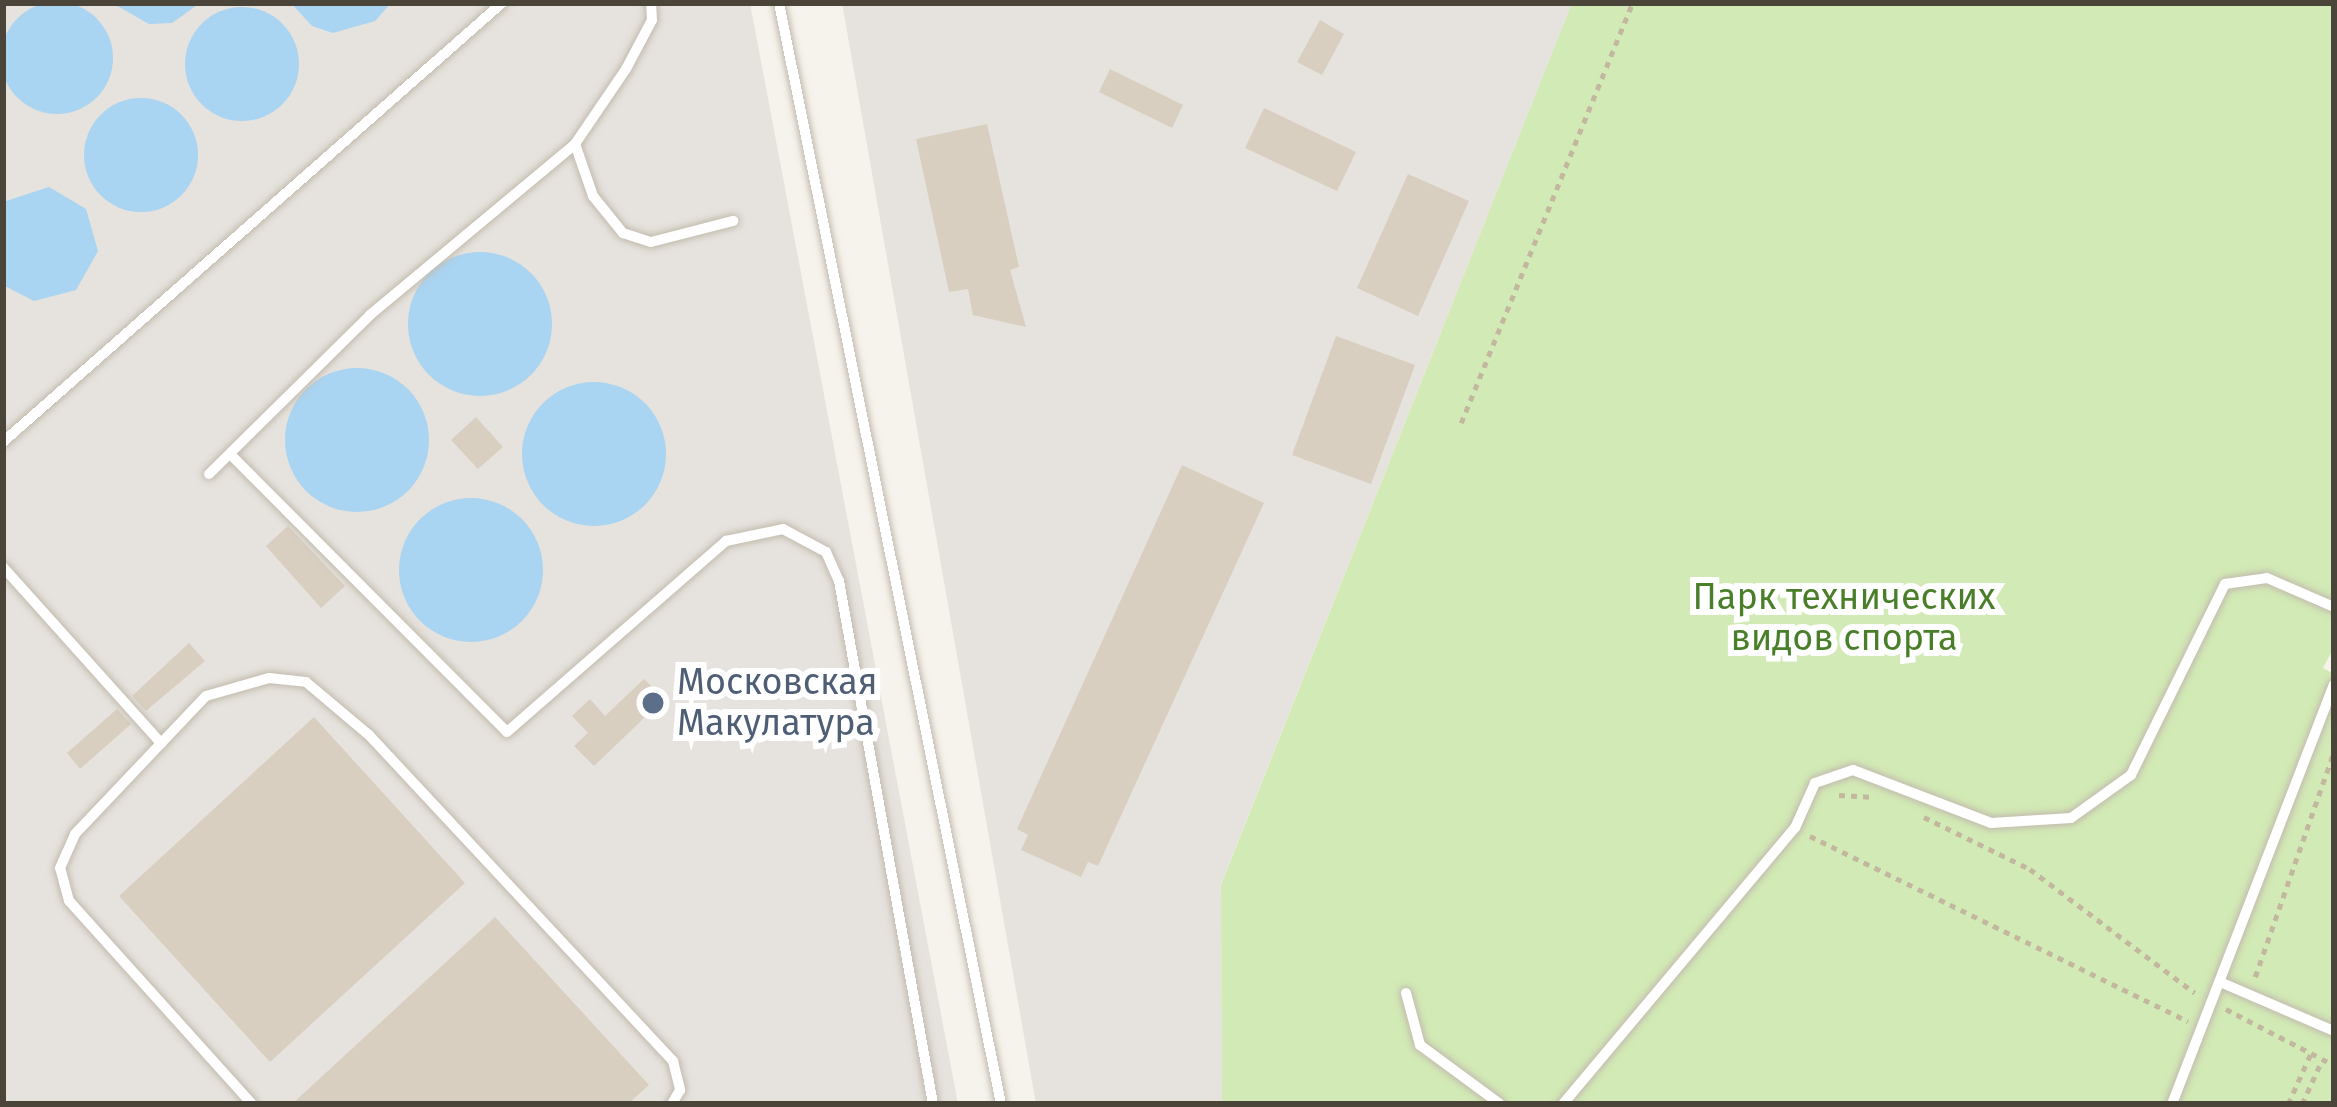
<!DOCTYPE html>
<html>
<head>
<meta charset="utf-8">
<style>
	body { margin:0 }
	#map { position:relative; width:2337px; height:1107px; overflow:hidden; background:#f6f3ec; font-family:"Fira Sans",sans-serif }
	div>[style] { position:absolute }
	.industrial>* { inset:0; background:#e6e2dd }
	.green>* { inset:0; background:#d2eab5 }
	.water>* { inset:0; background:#a9d4f2 }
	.round { border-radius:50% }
	.building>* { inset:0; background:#d8cfc1 }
	.path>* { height:4.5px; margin-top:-2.25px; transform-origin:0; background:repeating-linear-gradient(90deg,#c4b79f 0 6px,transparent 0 12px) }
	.roads { filter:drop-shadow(0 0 3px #c2bbae) drop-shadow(0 0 3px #c2bbae) }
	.lane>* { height:10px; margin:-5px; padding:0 5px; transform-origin:5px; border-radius:5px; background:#fff }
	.dots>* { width:33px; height:33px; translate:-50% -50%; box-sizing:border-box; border:6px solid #fff; border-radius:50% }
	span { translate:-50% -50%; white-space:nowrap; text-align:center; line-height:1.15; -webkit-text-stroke:12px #fff; paint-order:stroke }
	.park-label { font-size:36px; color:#4a7f2a }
	.service-label { font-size:36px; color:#4e5e75 }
	.left { translate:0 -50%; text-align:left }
	.frame { position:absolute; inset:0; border:6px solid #4b4439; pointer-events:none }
</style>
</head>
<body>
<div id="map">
	<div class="industrial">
		<div style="clip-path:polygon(3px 3px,750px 3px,958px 1104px,3px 1104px)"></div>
		<div style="clip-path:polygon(842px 3px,1572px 3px,1221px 884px,1222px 1104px,1036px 1104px)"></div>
	</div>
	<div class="green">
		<div style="clip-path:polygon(1572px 3px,2334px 3px,2334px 647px,2323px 668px,2334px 674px,2334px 1104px,1222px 1104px,1221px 885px)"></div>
	</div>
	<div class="water">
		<div class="round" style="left:1px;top:2px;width:112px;height:112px"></div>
		<div style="clip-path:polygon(112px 3px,200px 3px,172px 23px,149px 24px)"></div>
		<div style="clip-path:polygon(291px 3px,391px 3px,375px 21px,333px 33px,312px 26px)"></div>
		<div class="round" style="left:185px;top:7px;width:114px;height:114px"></div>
		<div class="round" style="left:84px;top:98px;width:114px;height:114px"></div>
		<div style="clip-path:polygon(49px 187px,86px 209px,98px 251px,76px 290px,34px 301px,3px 285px,3px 202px)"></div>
		<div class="round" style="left:408px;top:252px;width:144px;height:144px"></div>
		<div class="round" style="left:285px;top:368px;width:144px;height:144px"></div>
		<div class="round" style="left:522px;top:382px;width:144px;height:144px"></div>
		<div class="round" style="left:399px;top:498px;width:144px;height:144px"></div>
	</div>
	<div class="building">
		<div style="clip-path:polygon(1320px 20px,1344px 34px,1322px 75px,1297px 62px)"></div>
		<div style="clip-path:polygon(1110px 69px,1183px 105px,1172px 128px,1099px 92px)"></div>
		<div style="clip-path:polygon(1264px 108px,1356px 152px,1337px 191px,1245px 148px)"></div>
		<div style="clip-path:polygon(987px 124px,1019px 267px,1010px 270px,1026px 327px,973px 315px,968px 289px,949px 292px,916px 139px)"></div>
		<div style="clip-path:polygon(1408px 174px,1469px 201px,1418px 316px,1357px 288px)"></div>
		<div style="clip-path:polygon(1336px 336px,1415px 365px,1371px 484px,1292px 455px)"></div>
		<div style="clip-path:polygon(476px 417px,503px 447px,478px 469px,451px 440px)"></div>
		<div style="clip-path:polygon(1182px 465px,1264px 503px,1098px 866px,1088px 862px,1081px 877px,1021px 850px,1028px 835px,1017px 829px)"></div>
		<div style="clip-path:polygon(288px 526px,345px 586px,321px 608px,266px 546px)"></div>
		<div style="clip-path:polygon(189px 643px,205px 661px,146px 711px,132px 696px)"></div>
		<div style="clip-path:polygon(644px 679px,664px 699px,594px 766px,574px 746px,588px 733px,572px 716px,590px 699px,605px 716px)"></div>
		<div style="clip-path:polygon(117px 709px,131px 724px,80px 769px,67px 753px)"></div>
		<div style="clip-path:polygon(314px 717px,465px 883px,270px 1062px,119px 896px)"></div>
		<div style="clip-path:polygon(495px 917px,649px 1085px,628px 1104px,292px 1104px)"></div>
	</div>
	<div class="path">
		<div style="left:1461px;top:423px;width:453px;rotate:-67.8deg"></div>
		<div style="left:1839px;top:795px;width:36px;rotate:3deg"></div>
		<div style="left:1924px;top:817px;width:118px;rotate:26.1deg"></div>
		<div style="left:2030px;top:869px;width:206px;rotate:36.9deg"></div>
		<div style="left:1810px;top:836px;width:421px;rotate:26.1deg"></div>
		<div style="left:2255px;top:977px;width:239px;rotate:-70.7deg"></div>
		<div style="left:2226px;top:1009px;width:115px;rotate:27.5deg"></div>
		<div style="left:2288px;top:1104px;width:56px;rotate:-65.7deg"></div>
		<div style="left:2302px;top:1104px;width:48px;rotate:-65.6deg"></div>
	</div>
	<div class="roads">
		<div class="lane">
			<div style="left:779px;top:3px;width:1123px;rotate:78.6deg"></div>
			<div style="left:575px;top:144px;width:55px;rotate:70.9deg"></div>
			<div style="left:593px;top:196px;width:48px;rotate:51deg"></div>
			<div style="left:623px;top:233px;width:29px;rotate:18deg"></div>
			<div style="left:651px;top:242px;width:85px;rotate:-14.4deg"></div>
			<div style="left:3px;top:442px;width:665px;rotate:-41.34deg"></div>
			<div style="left:230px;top:454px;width:392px;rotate:45.1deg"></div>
			<div style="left:507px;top:732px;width:291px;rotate:-41.1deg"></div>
			<div style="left:726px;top:541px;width:58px;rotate:-11.9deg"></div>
			<div style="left:783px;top:529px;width:49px;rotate:28.1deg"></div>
			<div style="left:826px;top:552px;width:32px;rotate:66deg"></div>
			<div style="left:839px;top:581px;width:531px;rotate:79.81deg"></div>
			<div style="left:209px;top:474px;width:226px;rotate:-44.6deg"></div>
			<div style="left:370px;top:315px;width:267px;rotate:-39.8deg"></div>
			<div style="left:575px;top:144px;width:91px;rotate:-55.8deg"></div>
			<div style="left:626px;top:69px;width:55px;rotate:-62deg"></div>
			<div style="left:652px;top:20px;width:17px;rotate:-93deg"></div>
			<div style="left:3px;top:567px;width:237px;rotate:48.1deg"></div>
			<div style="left:2220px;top:982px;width:124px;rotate:23.3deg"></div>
			<div style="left:1406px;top:993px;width:54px;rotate:74.9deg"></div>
			<div style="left:1420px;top:1045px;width:99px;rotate:36.4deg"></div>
			<div style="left:252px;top:1104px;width:273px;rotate:-132deg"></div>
			<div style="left:69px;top:901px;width:34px;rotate:-105deg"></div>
			<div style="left:60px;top:868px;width:37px;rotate:-66deg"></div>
			<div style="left:75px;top:834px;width:190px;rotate:-46.5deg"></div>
			<div style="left:206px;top:696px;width:66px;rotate:-15.9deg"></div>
			<div style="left:269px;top:678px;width:37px;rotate:6deg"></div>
			<div style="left:306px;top:682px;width:82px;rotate:40.1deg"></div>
			<div style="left:369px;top:735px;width:446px;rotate:47deg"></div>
			<div style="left:673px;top:1061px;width:30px;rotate:76deg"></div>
			<div style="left:680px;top:1090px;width:16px;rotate:120deg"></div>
			<div style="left:1563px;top:1104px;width:361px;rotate:-50deg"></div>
			<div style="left:1795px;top:828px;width:49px;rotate:-66deg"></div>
			<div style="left:1815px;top:783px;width:40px;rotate:-18.9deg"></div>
			<div style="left:1853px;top:770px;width:148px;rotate:21deg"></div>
			<div style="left:1991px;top:823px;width:80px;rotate:-3.6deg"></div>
			<div style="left:2071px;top:818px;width:74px;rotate:-35.6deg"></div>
			<div style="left:2131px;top:775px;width:213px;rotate:-63.8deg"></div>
			<div style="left:2225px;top:584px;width:42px;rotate:-8.1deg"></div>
			<div style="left:2267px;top:578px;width:73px;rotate:23.4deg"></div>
			<div style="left:2172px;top:1104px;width:449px;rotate:-68.9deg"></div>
		</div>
	</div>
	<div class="dots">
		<div style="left:653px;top:703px;background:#5c6f8a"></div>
	</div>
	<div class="park-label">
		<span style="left:1844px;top:618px">Парк технических<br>видов спорта</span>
	</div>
	<div class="service-label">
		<span class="left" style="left:677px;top:703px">Московская<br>Макулатура</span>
	</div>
	<div class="frame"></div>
</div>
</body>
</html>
